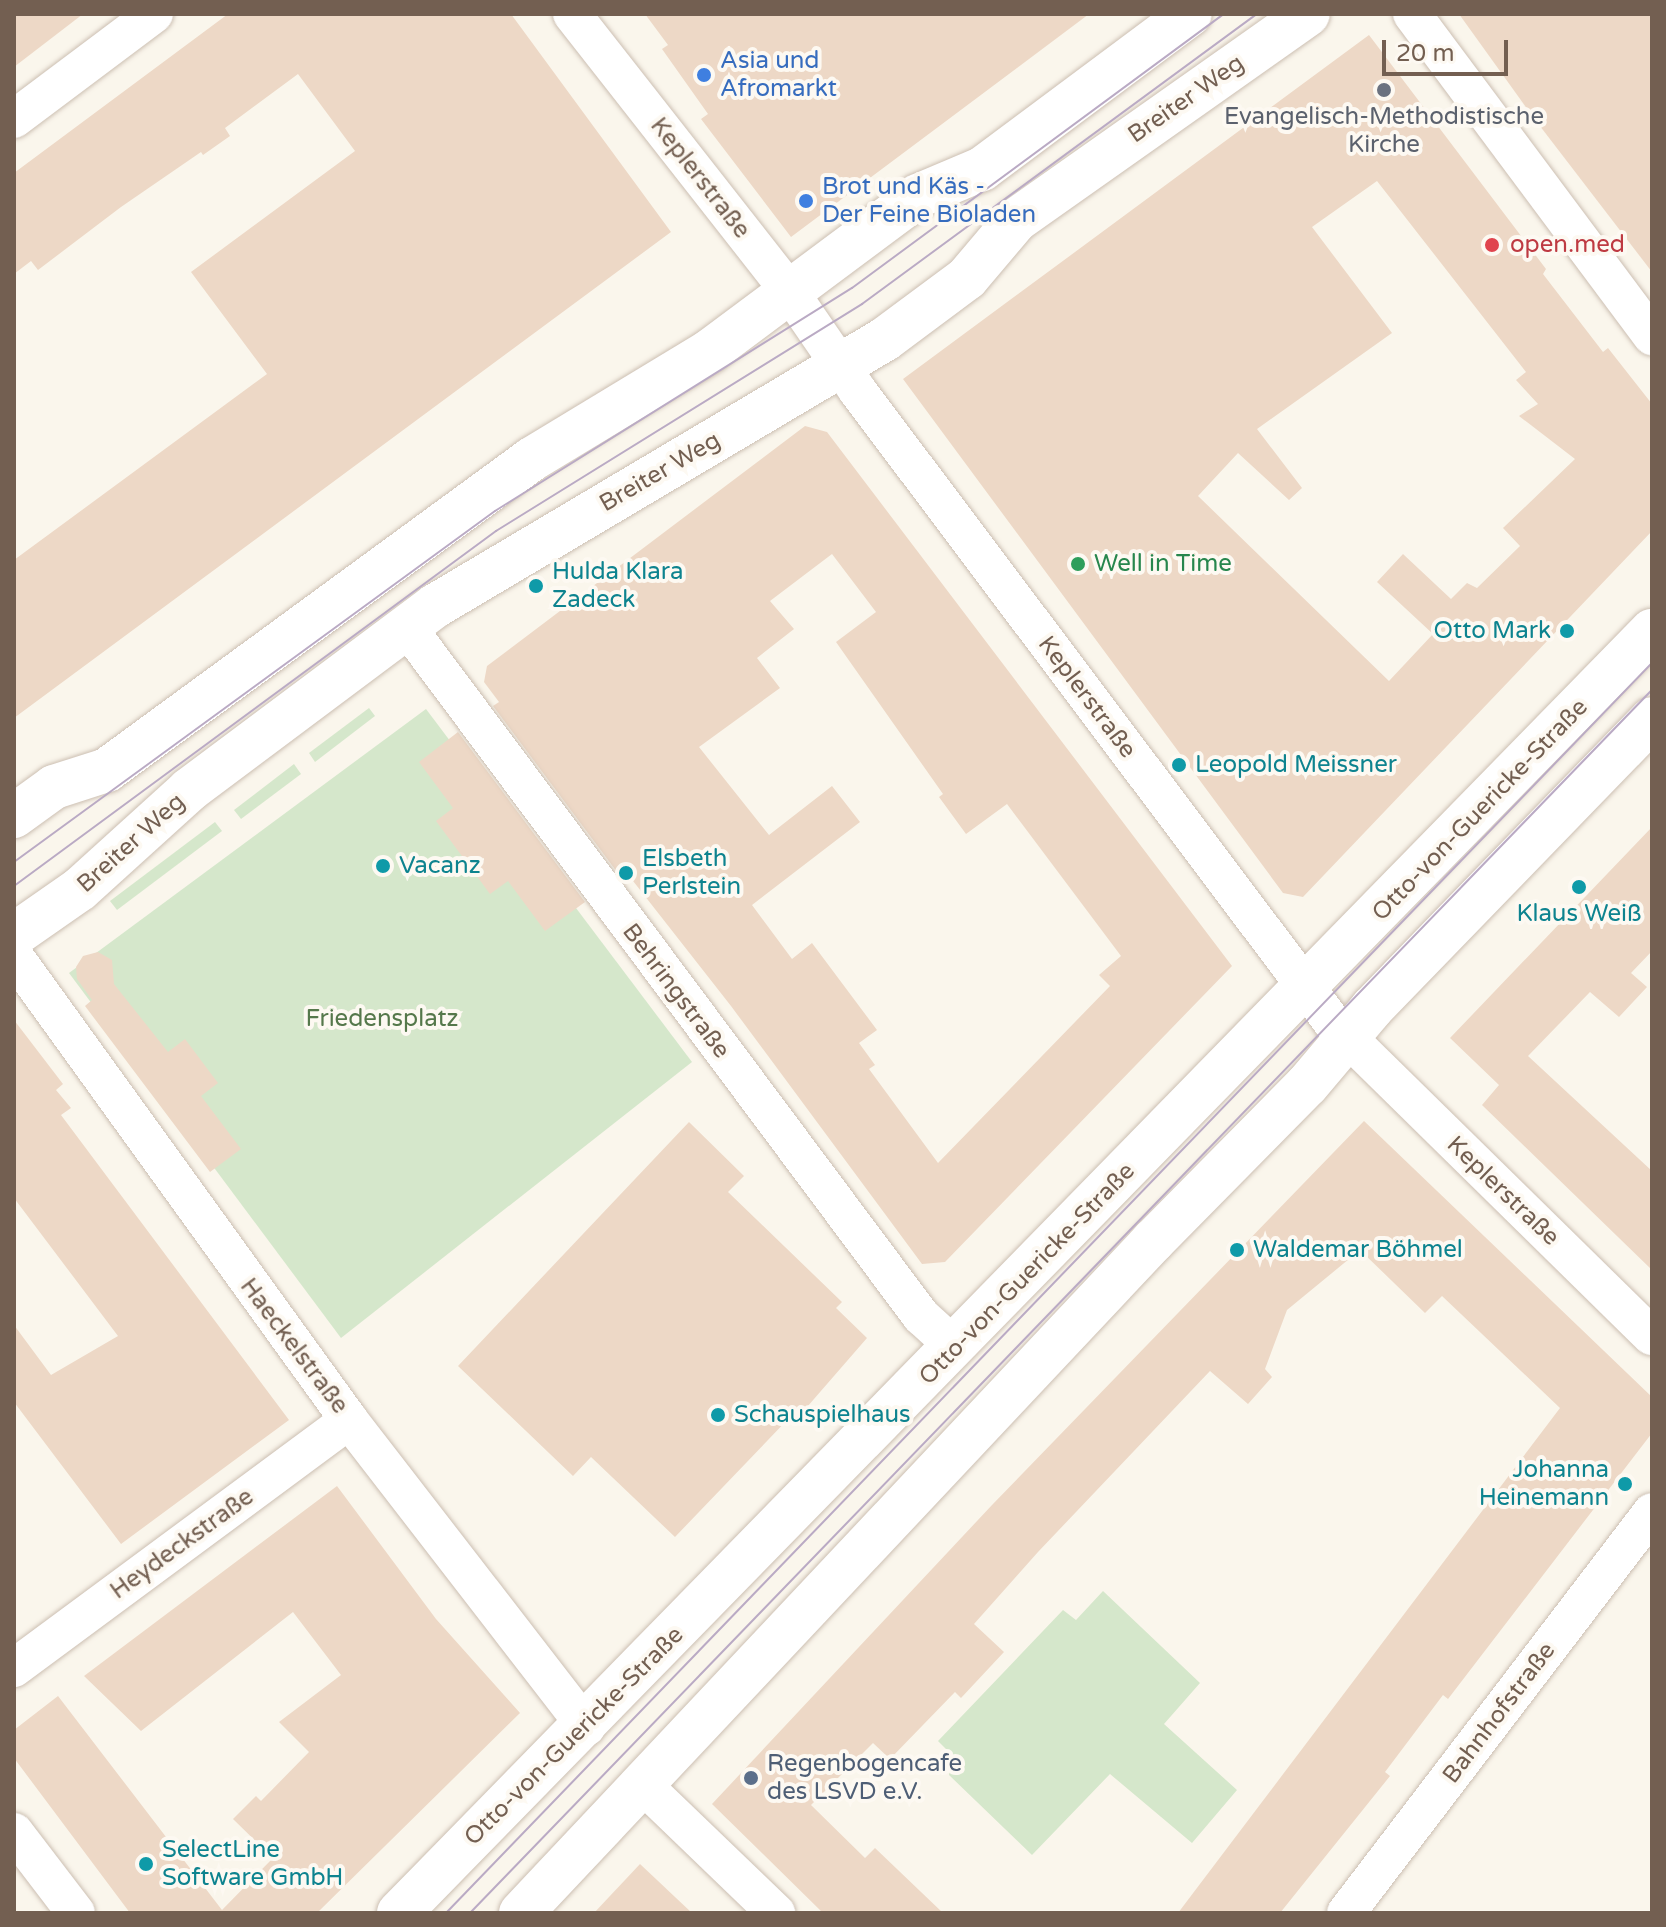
<!DOCTYPE html>
<html>
<head>
<meta charset="utf-8">
<style>
	body { margin:0 }
	#map { position:relative; width:1666px; height:1927px; overflow:hidden; background:#faf6ec; font-family:"Varela Round",sans-serif }
	div>[style] { position:absolute }
	.green>* { inset:0; background:#d5e7cb }
	.building>* { inset:0; background:#edd8c6 }
	.roads { filter:drop-shadow(0 0 2px #ccbfb2) drop-shadow(0 0 2px #ccbfb2) }
	.minor>* { height:38px; margin:-19px; padding:0 19px; transform-origin:19px; border-radius:19px; background:#fff }
	.tertiary>* { height:44px; margin:-22px; padding:0 22px; transform-origin:22px; border-radius:22px; background:#fff }
	.tram>* { height:2px; margin:-1px; padding:0 1px; transform-origin:1px; border-radius:1px; background:#baaac4 }
	.dots>* { width:22px; height:22px; translate:-50% -50%; box-sizing:border-box; border:4px solid #fdf9f2; border-radius:50% }
	span { translate:-50% -50%; white-space:nowrap; text-align:center; line-height:1.15; -webkit-text-stroke:8px #fdf9f2; paint-order:stroke }
	.shop-label { font-size:24px; color:#366cbe }
	.left { translate:0 -50%; text-align:left }
	.street-label { font-size:24px; color:#735f51 }
	.worship-label { font-size:24px; color:#5b616d }
	.health-label { font-size:24px; color:#be3a42 }
	.leisure-label { font-size:24px; color:#27864d }
	.culture-label { font-size:24px; color:#0d838f }
	.right { translate:-100% -50%; text-align:right }
	.park-label { font-size:24px; color:#55784b }
	.service-label { font-size:24px; color:#4e5e75 }
	.frame { position:absolute; inset:0; border:16px solid #735f51; pointer-events:none }
	.scale { position:absolute; left:1382px; top:40px; width:126px; height:36px; box-sizing:border-box; border:4px solid #735f51; border-top:0; padding-left:10px; font-size:24px; line-height:28px; white-space:nowrap; color:#735f51; -webkit-text-stroke:6px #fdf9f2; paint-order:stroke }
</style>
</head>
<body>
<div id="map">
	<div class="green">
		<div style="clip-path:polygon(369px 708px,375px 716px,315px 762px,309px 753px)"></div>
		<div style="clip-path:polygon(426px 709px,692px 1062px,341px 1338px,69px 973px)"></div>
		<div style="clip-path:polygon(294px 764px,301px 774px,241px 819px,234px 810px)"></div>
		<div style="clip-path:polygon(215px 822px,222px 831px,117px 910px,110px 901px)"></div>
		<div style="clip-path:polygon(1103px 1591px,1200px 1683px,1164px 1724px,1237px 1790px,1192px 1843px,1110px 1774px,1032px 1855px,949px 1775px,953px 1756px,938px 1741px,1063px 1610px,1076px 1620px)"></div>
	</div>
	<div class="building">
		<div style="clip-path:polygon(14px 14px,83px 14px,14px 67px)"></div>
		<div style="clip-path:polygon(228px 14px,511px 14px,671px 232px,14px 718px,14px 560px,267px 374px,191px 272px,355px 151px,298px 74px,225px 128px,230px 136px,203px 155px,201px 152px,121px 207px,38px 270px,31px 261px,14px 274px,14px 173px)"></div>
		<div style="clip-path:polygon(645px 14px,1089px 14px,791px 237px,701px 119px,708px 114px,662px 49px,668px 45px)"></div>
		<div style="clip-path:polygon(1459px 14px,1652px 14px,1652px 272px,1533px 117px)"></div>
		<div style="clip-path:polygon(evenodd,1369px 35px,1546px 269px,1543px 274px,1603px 352px,1608px 348px,1652px 404px,1652px 531px,1303px 897px,1283px 893px,903px 379px,1369px 35px,1377px 181px,1526px 372px,1516px 380px,1538px 404px,1519px 416px,1575px 459px,1503px 528px,1520px 546px,1477px 588px,1467px 583px,1451px 599px,1403px 554px,1377px 582px,1433px 634px,1389px 681px,1198px 496px,1238px 453px,1289px 500px,1302px 488px,1257px 429px,1392px 333px,1312px 227px,1377px 181px)"></div>
		<div style="clip-path:polygon(evenodd,805px 426px,827px 432px,1232px 966px,945px 1262px,922px 1264px,731px 1006px,626px 872px,620px 876px,493px 706px,499px 702px,484px 682px,487px 666px,805px 426px,832px 554px,876px 612px,836px 642px,943px 794px,939px 797px,966px 834px,1007px 804px,1121px 956px,1099px 975px,1110px 986px,938px 1163px,869px 1069px,875px 1065px,859px 1043px,877px 1030px,812px 943px,792px 959px,752px 905px,860px 822px,832px 786px,769px 835px,699px 747px,780px 688px,757px 658px,794px 629px,770px 601px,832px 554px)"></div>
		<div style="clip-path:polygon(458px 732px,585px 902px,545px 931px,508px 881px,490px 894px,436px 821px,453px 808px,419px 762px)"></div>
		<div style="clip-path:polygon(1652px 827px,1652px 951px,1631px 973px,1647px 987px,1619px 1017px,1590px 992px,1528px 1056px,1652px 1171px,1652px 1270px,1482px 1105px,1499px 1085px,1450px 1038px)"></div>
		<div style="clip-path:polygon(98px 952px,112px 960px,114px 984px,168px 1052px,185px 1039px,218px 1083px,201px 1096px,241px 1149px,210px 1172px,85px 1006px,92px 1000px,77px 979px,76px 967px,83px 956px)"></div>
		<div style="clip-path:polygon(14px 1020px,63px 1084px,56px 1090px,71px 1108px,61px 1115px,289px 1420px,121px 1544px,14px 1402px,14px 1325px,51px 1375px,118px 1336px,14px 1198px)"></div>
		<div style="clip-path:polygon(1364px 1121px,1652px 1397px,1652px 1433px,1448px 1699px,1443px 1695px,1385px 1772px,1390px 1776px,1280px 1913px,1178px 1913px,1560px 1408px,1442px 1296px,1425px 1313px,1360px 1250px,1287px 1310px,1265px 1369px,1272px 1377px,1248px 1404px,1210px 1371px,1038px 1552px,974px 1624px,1004px 1652px,961px 1698px,955px 1692px,890px 1759px,873px 1743px,811px 1805px,865px 1858px,875px 1848px,943px 1913px,823px 1913px,712px 1804px,992px 1505px)"></div>
		<div style="clip-path:polygon(689px 1122px,744px 1176px,728px 1192px,842px 1302px,836px 1308px,867px 1338px,794px 1422px,790px 1417px,675px 1537px,591px 1457px,573px 1476px,458px 1366px)"></div>
		<div style="clip-path:polygon(337px 1486px,436px 1619px,520px 1713px,317px 1913px,130px 1913px,14px 1758px,14px 1730px,58px 1696px,222px 1910px,273px 1858px,233px 1819px,256px 1796px,261px 1801px,309px 1752px,279px 1722px,341px 1675px,293px 1612px,141px 1731px,84px 1676px)"></div>
		<div style="clip-path:polygon(640px 1864px,692px 1913px,594px 1913px)"></div>
	</div>
	<div class="roads">
		<div class="minor">
			<div style="left:572px;top:14px;width:352px;rotate:51.9deg"></div>
			<div style="left:789px;top:291px;width:120px;rotate:55.5deg"></div>
			<div style="left:857px;top:390px;width:791px;rotate:53.07deg"></div>
			<div style="left:1332px;top:1022px;width:448px;rotate:44.5deg"></div>
			<div style="left:1412px;top:14px;width:402px;rotate:53.3deg"></div>
			<div style="left:14px;top:119px;width:175px;rotate:-36.9deg"></div>
			<div style="left:407px;top:627px;width:860px;rotate:53.28deg"></div>
			<div style="left:921px;top:1316px;width:46px;rotate:42.4deg"></div>
			<div style="left:14px;top:956px;width:572px;rotate:54.17deg"></div>
			<div style="left:349px;top:1420px;width:388px;rotate:52.3deg"></div>
			<div style="left:14px;top:1668px;width:417px;rotate:-36.5deg"></div>
			<div style="left:643px;top:1785px;width:185px;rotate:43.9deg"></div>
			<div style="left:14px;top:1832px;width:102px;rotate:52.6deg"></div>
			<div style="left:1346px;top:1913px;width:504px;rotate:-52.65deg"></div>
		</div>
		<div class="tertiary">
			<div style="left:14px;top:816px;width:49px;rotate:-35.9deg"></div>
			<div style="left:54px;top:787px;width:56px;rotate:-17.8deg"></div>
			<div style="left:107px;top:770px;width:527px;rotate:-36.2deg"></div>
			<div style="left:532px;top:459px;width:208px;rotate:-31.2deg"></div>
			<div style="left:710px;top:351px;width:259px;rotate:-36.7deg"></div>
			<div style="left:918px;top:196px;width:69px;rotate:-22.9deg"></div>
			<div style="left:982px;top:169px;width:259px;rotate:-36.7deg"></div>
			<div style="left:14px;top:935px;width:80px;rotate:-34.9deg"></div>
			<div style="left:80px;top:889px;width:147px;rotate:-42.2deg"></div>
			<div style="left:189px;top:790px;width:307px;rotate:-36.8deg"></div>
			<div style="left:435px;top:606px;width:523px;rotate:-30.68deg"></div>
			<div style="left:885px;top:339px;width:102px;rotate:-36.6deg"></div>
			<div style="left:967px;top:278px;width:76px;rotate:-49.8deg"></div>
			<div style="left:1016px;top:220px;width:357px;rotate:-35.2deg"></div>
			<div style="left:399px;top:1913px;width:1793px;rotate:-45.66deg"></div>
			<div style="left:521px;top:1913px;width:923px;rotate:-46.76deg"></div>
			<div style="left:1153px;top:1241px;width:219px;rotate:-45.4deg"></div>
			<div style="left:1307px;top:1085px;width:101px;rotate:-49.8deg"></div>
			<div style="left:1372px;top:1008px;width:402px;rotate:-45.9deg"></div>
		</div>
	</div>
	<div class="tram">
		<div style="left:14px;top:862px;width:595px;rotate:-36.12deg"></div>
		<div style="left:495px;top:511px;width:421px;rotate:-32deg"></div>
		<div style="left:852px;top:288px;width:462px;rotate:-36.4deg"></div>
		<div style="left:14px;top:886px;width:599px;rotate:-36.37deg"></div>
		<div style="left:496px;top:531px;width:431px;rotate:-31.8deg"></div>
		<div style="left:862px;top:304px;width:490px;rotate:-36.3deg"></div>
		<div style="left:446px;top:1913px;width:1737px;rotate:-46.03deg"></div>
		<div style="left:470px;top:1913px;width:1701px;rotate:-45.98deg"></div>
	</div>
	<div class="dots">
		<div style="left:704px;top:75px;background:#3f7fe0"></div>
		<div style="left:1384px;top:90px;background:#6b7280"></div>
		<div style="left:806px;top:201px;background:#3f7fe0"></div>
		<div style="left:1492px;top:245px;background:#e0444e"></div>
		<div style="left:1078px;top:564px;background:#2e9e5b"></div>
		<div style="left:536px;top:586px;background:#0f9aa8"></div>
		<div style="left:1567px;top:631px;background:#0f9aa8"></div>
		<div style="left:1179px;top:765px;background:#0f9aa8"></div>
		<div style="left:383px;top:866px;background:#0f9aa8"></div>
		<div style="left:626px;top:873px;background:#0f9aa8"></div>
		<div style="left:1579px;top:887px;background:#0f9aa8"></div>
		<div style="left:1237px;top:1250px;background:#0f9aa8"></div>
		<div style="left:718px;top:1415px;background:#0f9aa8"></div>
		<div style="left:1625px;top:1484px;background:#0f9aa8"></div>
		<div style="left:751px;top:1778px;background:#5c6f8a"></div>
		<div style="left:146px;top:1864px;background:#0f9aa8"></div>
	</div>
	<div class="shop-label">
		<span class="left" style="left:720px;top:75px">Asia und<br>Afromarkt</span>
		<span class="left" style="left:822px;top:201px">Brot und Käs -<br>Der Feine Bioladen</span>
	</div>
	<div class="street-label">
		<span style="left:1186px;top:99px;rotate:-35deg">Breiter Weg</span>
		<span style="left:700px;top:178px;rotate:52deg">Keplerstraße</span>
		<span style="left:660px;top:472px;rotate:-30deg">Breiter Weg</span>
		<span style="left:1087px;top:697px;rotate:53deg">Keplerstraße</span>
		<span style="left:1480px;top:810px;rotate:-46deg">Otto-von-Guericke-Straße</span>
		<span style="left:131px;top:843px;rotate:-42deg">Breiter Weg</span>
		<span style="left:676px;top:991px;rotate:53deg">Behringstraße</span>
		<span style="left:1503px;top:1191px;rotate:44deg">Keplerstraße</span>
		<span style="left:1027px;top:1274px;rotate:-46deg">Otto-von-Guericke-Straße</span>
		<span style="left:294px;top:1346px;rotate:53deg">Haeckelstraße</span>
		<span style="left:182px;top:1544px;rotate:-36deg">Heydeckstraße</span>
		<span style="left:1499px;top:1713px;rotate:-53deg">Bahnhofstraße</span>
		<span style="left:574px;top:1736px;rotate:-45deg">Otto-von-Guericke-Straße</span>
	</div>
	<div class="worship-label">
		<span style="left:1384px;top:131px">Evangelisch-Methodistische<br>Kirche</span>
	</div>
	<div class="health-label">
		<span class="left" style="left:1510px;top:245px">open.med</span>
	</div>
	<div class="leisure-label">
		<span class="left" style="left:1094px;top:564px">Well in Time</span>
	</div>
	<div class="culture-label">
		<span class="left" style="left:552px;top:586px">Hulda Klara<br>Zadeck</span>
		<span class="right" style="left:1551px;top:631px">Otto Mark</span>
		<span class="left" style="left:1195px;top:765px">Leopold Meissner</span>
		<span class="left" style="left:642px;top:873px">Elsbeth<br>Perlstein</span>
		<span class="left" style="left:399px;top:866px">Vacanz</span>
		<span style="left:1579px;top:914px">Klaus Weiß</span>
		<span class="left" style="left:1253px;top:1250px">Waldemar Böhmel</span>
		<span class="left" style="left:734px;top:1415px">Schauspielhaus</span>
		<span class="right" style="left:1609px;top:1484px">Johanna<br>Heinemann</span>
		<span class="left" style="left:162px;top:1864px">SelectLine<br>Software GmbH</span>
	</div>
	<div class="park-label">
		<span style="left:382px;top:1019px">Friedensplatz</span>
	</div>
	<div class="service-label">
		<span class="left" style="left:767px;top:1778px">Regenbogencafe<br>des LSVD e.V.</span>
	</div>
	<div class="frame"></div>
	<div class="scale">20 m</div>
</div>
</body>
</html>
